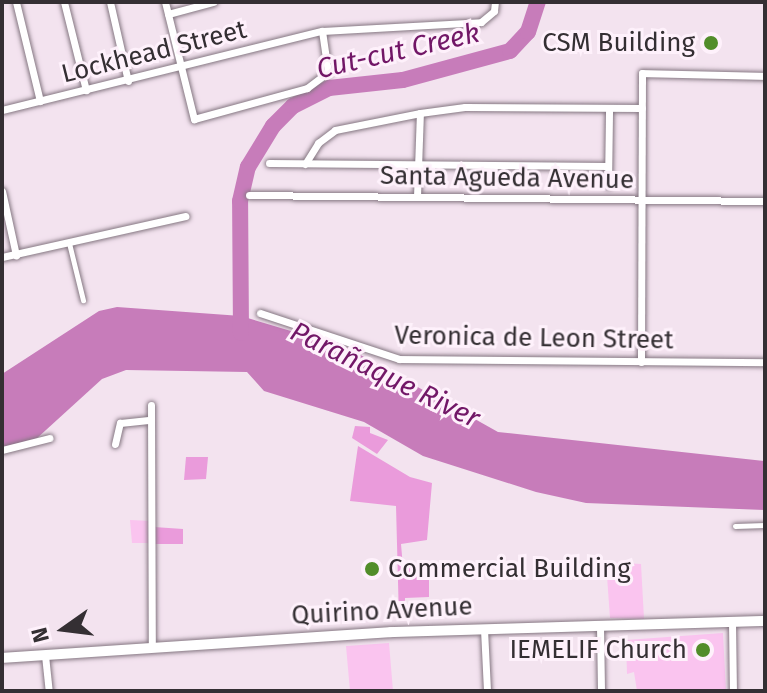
<!DOCTYPE html>
<html>
<head>
<meta charset="utf-8">
<style>
	body { margin:0 }
	#map { position:relative; width:767px; height:693px; overflow:hidden; background:#f3e3ef; font-family:"Fira Sans",sans-serif }
	div>[style] { position:absolute }
	.green>* { inset:0; background:#fac4ef }
	.forest>* { inset:0; background:#ea9bdb }
	.water>* { inset:0; background:#c77cba }
	.river>* { height:16px; margin:-8px; padding:0 8px; transform-origin:8px; border-radius:8px; background:#c77cba }
	.roads { filter:drop-shadow(0 0 2px #857782) drop-shadow(0 0 2px #857782) }
	.pedestrian>* { height:5px; margin:-2.5px; padding:0 2.5px; transform-origin:2.5px; border-radius:2.5px; background:#fff }
	.minor>* { height:7px; margin:-3.5px; padding:0 3.5px; transform-origin:3.5px; border-radius:3.5px; background:#fff }
	.secondary>* { height:10px; margin:-5px; padding:0 5px; transform-origin:5px; border-radius:5px; background:#fff }
	.dots>* { width:22px; height:22px; translate:-50% -50%; box-sizing:border-box; border:4px solid #fef1fb; border-radius:50% }
	span { translate:-50% -50%; white-space:nowrap; text-align:center; line-height:1.15; -webkit-text-stroke:6px #fef1fb; paint-order:stroke }
	.poi-label { font-size:26px; color:#342f33 }
	.right { translate:-100% -50%; text-align:right }
	.left { translate:0 -50%; text-align:left }
	.street-label { font-size:26px; color:#342f33 }
	.water-label { font-size:28px; color:#721767; font-style:italic }
	.frame { position:absolute; inset:0; border:4px solid #342f33; pointer-events:none }
	.north { position:absolute; left:24px; top:589px; width:80px; height:80px; -webkit-text-stroke:6px #fef1fb; paint-order:stroke; rotate:256deg; font-size:22px; font-weight:700; line-height:32px; text-align:center; color:#342f33 }
	.north::after { content:''; display:block; margin:auto; width:28px; height:36px; background:#342f33; clip-path:polygon(50% 0,100% 100%,50% 72%,0 100%) }
</style>
</head>
<body>
<div id="map">
	<div class="green">
		<div style="clip-path:polygon(130px 520px,151px 521px,149px 543px,132px 543px)"></div>
		<div style="clip-path:polygon(606px 562px,641px 564px,644px 619px,610px 618px)"></div>
		<div style="clip-path:polygon(723px 633px,726px 691px,637px 691px,634px 672px,627px 674px,626px 640px)"></div>
		<div style="clip-path:polygon(389px 643px,393px 691px,350px 691px,346px 646px)"></div>
	</div>
	<div class="forest">
		<div style="clip-path:polygon(355px 426px,370px 427px,370px 433px,388px 440px,377px 454px,352px 438px)"></div>
		<div style="clip-path:polygon(358px 446px,410px 477px,432px 483px,427px 540px,401px 544px,403px 567px,429px 567px,429px 597px,405px 598px,405px 619px,399px 619px,396px 506px,350px 501px)"></div>
		<div style="clip-path:polygon(186px 457px,208px 457px,206px 479px,184px 480px)"></div>
		<div style="clip-path:polygon(154px 527px,183px 529px,183px 544px,154px 544px)"></div>
	</div>
	<div class="water">
		<div style="clip-path:polygon(117px 307px,241px 316px,348px 348px,498px 432px,765px 461px,765px 510px,586px 503px,536px 492px,423px 456px,364px 422px,264px 391px,247px 372px,126px 370px,102px 379px,35px 440px,2px 447px,2px 374px,99px 311px)"></div>
	</div>
	<div class="river">
		<div style="left:241px;top:333px;width:132px;rotate:-90.4deg"></div>
		<div style="left:240px;top:201px;width:35px;rotate:-77deg"></div>
		<div style="left:248px;top:167px;width:48px;rotate:-58.6deg"></div>
		<div style="left:273px;top:126px;width:28px;rotate:-45deg"></div>
		<div style="left:293px;top:106px;width:40px;rotate:-26.6deg"></div>
		<div style="left:329px;top:88px;width:74px;rotate:-6.2deg"></div>
		<div style="left:403px;top:80px;width:111px;rotate:-15.2deg"></div>
		<div style="left:510px;top:51px;width:26px;rotate:-47deg"></div>
		<div style="left:528px;top:32px;width:32px;rotate:-72deg"></div>
	</div>
	<div class="roads">
		<div class="pedestrian">
			<div style="left:69px;top:243px;width:59px;rotate:76.2deg"></div>
			<div style="left:735px;top:526px;width:30px;rotate:-2deg"></div>
		</div>
		<div class="minor">
			<div style="left:16px;top:2px;width:102px;rotate:76.4deg"></div>
			<div style="left:64px;top:2px;width:91px;rotate:76deg"></div>
			<div style="left:110px;top:2px;width:81px;rotate:77.2deg"></div>
			<div style="left:165px;top:2px;width:121px;rotate:76.1deg"></div>
			<div style="left:194px;top:119px;width:117px;rotate:-15.3deg"></div>
			<div style="left:307px;top:88px;width:26px;rotate:-37deg"></div>
			<div style="left:328px;top:72px;width:41px;rotate:-98.3deg"></div>
			<div style="left:168px;top:14px;width:47px;rotate:-14.9deg"></div>
			<div style="left:2px;top:110px;width:330px;rotate:-13.9deg"></div>
			<div style="left:322px;top:31px;width:159px;rotate:-3.2deg"></div>
			<div style="left:481px;top:22px;width:17px;rotate:-40deg"></div>
			<div style="left:494px;top:11px;width:9px;rotate:-84deg"></div>
			<div style="left:269px;top:163px;width:339px;rotate:0.5deg"></div>
			<div style="left:305px;top:164px;width:25px;rotate:-58deg"></div>
			<div style="left:318px;top:143px;width:21px;rotate:-37deg"></div>
			<div style="left:335px;top:130px;width:87px;rotate:-11.3deg"></div>
			<div style="left:420px;top:113px;width:45px;rotate:-7.6deg"></div>
			<div style="left:465px;top:107px;width:177px;rotate:0.3deg"></div>
			<div style="left:608px;top:185px;width:76px;rotate:-89.2deg"></div>
			<div style="left:2px;top:191px;width:66px;rotate:77.7deg"></div>
			<div style="left:249px;top:195px;width:516px;rotate:0.67deg"></div>
			<div style="left:417px;top:197px;width:84px;rotate:-88deg"></div>
			<div style="left:2px;top:257px;width:188px;rotate:-12.6deg"></div>
			<div style="left:260px;top:313px;width:146px;rotate:18.3deg"></div>
			<div style="left:399px;top:359px;width:366px;rotate:0.5deg"></div>
			<div style="left:641px;top:362px;width:289px;rotate:-89.8deg"></div>
			<div style="left:642px;top:73px;width:123px;rotate:1.4deg"></div>
			<div style="left:151px;top:405px;width:241px;rotate:89.8deg"></div>
			<div style="left:115px;top:444px;width:22px;rotate:-77deg"></div>
			<div style="left:120px;top:423px;width:31px;rotate:-6deg"></div>
			<div style="left:2px;top:450px;width:49px;rotate:-14.3deg"></div>
			<div style="left:732px;top:622px;width:69px;rotate:89.2deg"></div>
			<div style="left:600px;top:626px;width:65px;rotate:89.1deg"></div>
			<div style="left:484px;top:629px;width:62px;rotate:87.2deg"></div>
			<div style="left:45px;top:655px;width:36px;rotate:84deg"></div>
		</div>
		<div class="secondary">
			<div style="left:2px;top:658px;width:390px;rotate:-3.8deg"></div>
			<div style="left:391px;top:632px;width:374px;rotate:-1.7deg"></div>
		</div>
	</div>
	<div class="dots">
		<div style="left:711px;top:43px;background:#528d2a"></div>
		<div style="left:372px;top:569px;background:#528d2a"></div>
		<div style="left:703px;top:650px;background:#528d2a"></div>
	</div>
	<div class="poi-label">
		<span class="right" style="left:695px;top:43px">CSM Building</span>
		<span class="left" style="left:388px;top:569px">Commercial Building</span>
		<span class="right" style="left:687px;top:650px">IEMELIF Church</span>
	</div>
	<div class="street-label">
		<span style="left:154px;top:52px;rotate:-14deg">Lockhead Street</span>
		<span style="left:507px;top:178px;rotate:1deg">Santa Agueda Avenue</span>
		<span style="left:534px;top:338px;rotate:1deg">Veronica de Leon Street</span>
		<span style="left:382px;top:611px;rotate:-3deg">Quirino Avenue</span>
	</div>
	<div class="water-label">
		<span style="left:398px;top:51px;rotate:-13deg">Cut-cut Creek</span>
		<span style="left:385px;top:375px;rotate:26deg">Parañaque River</span>
	</div>
	<div class="frame"></div>
	<div class="north">N</div>
</div>
</body>
</html>
